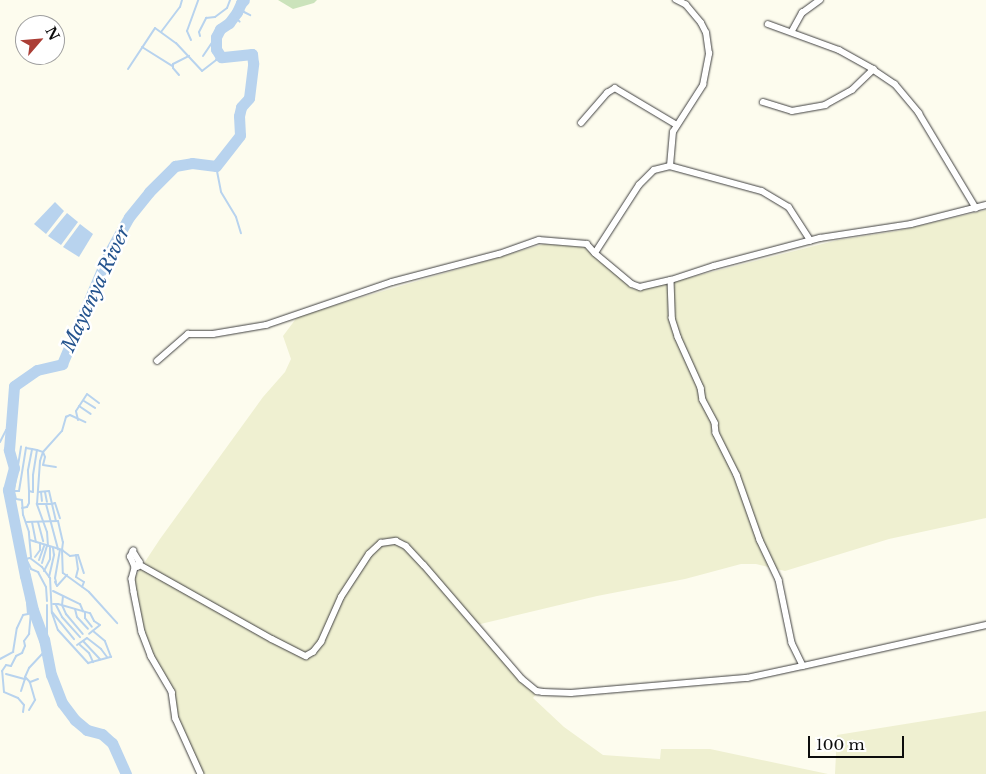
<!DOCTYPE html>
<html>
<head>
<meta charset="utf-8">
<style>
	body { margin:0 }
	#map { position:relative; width:986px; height:774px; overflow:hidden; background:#fdfcee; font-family:"Libre Baskerville",serif }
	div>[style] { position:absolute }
	.farmland>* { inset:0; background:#eff0d1 }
	.green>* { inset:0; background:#cbe3bb }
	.water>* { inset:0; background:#b8d3ee }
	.stream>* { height:2px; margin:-1px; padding:0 1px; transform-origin:1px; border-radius:1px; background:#b8d3ee }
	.river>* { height:11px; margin:-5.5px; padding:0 5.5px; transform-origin:5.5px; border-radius:5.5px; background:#b8d3ee }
	.roads { filter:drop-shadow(0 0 1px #3f3f3f) drop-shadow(0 0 1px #3f3f3f) }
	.street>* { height:5.5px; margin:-2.75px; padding:0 2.75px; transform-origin:2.75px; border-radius:2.75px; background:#fff }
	span { translate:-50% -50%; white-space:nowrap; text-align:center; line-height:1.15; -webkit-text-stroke:5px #fff; paint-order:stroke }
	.water-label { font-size:19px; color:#25548e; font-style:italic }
	.north { position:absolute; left:15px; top:15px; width:50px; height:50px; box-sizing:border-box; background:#fff; border:1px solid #9e9e9e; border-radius:50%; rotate:63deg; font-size:14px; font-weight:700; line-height:20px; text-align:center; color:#0c0c0c }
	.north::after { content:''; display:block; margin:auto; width:18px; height:22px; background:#ab3e36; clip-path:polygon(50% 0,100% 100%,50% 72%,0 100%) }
	.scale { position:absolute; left:808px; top:736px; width:96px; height:22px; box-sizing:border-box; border:2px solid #0c0c0c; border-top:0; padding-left:6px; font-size:15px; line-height:18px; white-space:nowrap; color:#0c0c0c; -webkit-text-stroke:4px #fff; paint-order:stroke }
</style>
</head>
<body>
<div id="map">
	<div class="farmland">
		<div style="clip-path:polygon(986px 210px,986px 518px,889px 539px,785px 571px,756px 564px,741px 564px,685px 579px,597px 596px,472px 626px,526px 687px,537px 693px,533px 698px,564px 727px,603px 755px,660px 759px,661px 749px,710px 749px,828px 774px,199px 774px,187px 750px,169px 691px,151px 662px,140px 632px,131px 583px,160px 539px,263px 397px,285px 372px,291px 359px,283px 336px,298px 316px,544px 244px,584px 247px,633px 289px,640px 290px,838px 240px,897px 231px)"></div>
		<div style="clip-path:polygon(986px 711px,986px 774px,835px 774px,837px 735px)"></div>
	</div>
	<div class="green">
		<div style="clip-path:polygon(278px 0,317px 0,314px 3px,293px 9px)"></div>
	</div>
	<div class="water">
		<div style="clip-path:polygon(55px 202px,64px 211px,46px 234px,34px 224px)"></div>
		<div style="clip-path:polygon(67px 213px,78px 222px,61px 245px,48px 236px)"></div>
		<div style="clip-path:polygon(80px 224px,93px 234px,79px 257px,63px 247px)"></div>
	</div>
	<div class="stream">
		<div style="left:240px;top:5px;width:8px;rotate:60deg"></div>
		<div style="left:244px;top:12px;width:7px;rotate:27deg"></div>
		<div style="left:234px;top:16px;width:8px;rotate:45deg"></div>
		<div style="left:161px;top:32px;width:31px;rotate:-53deg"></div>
		<div style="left:180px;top:7px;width:7px;rotate:-74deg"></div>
		<div style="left:200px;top:36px;width:4px;rotate:-104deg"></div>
		<div style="left:199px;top:32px;width:16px;rotate:-63deg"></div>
		<div style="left:206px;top:18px;width:9px;rotate:-6deg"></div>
		<div style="left:215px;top:17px;width:15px;rotate:-37deg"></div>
		<div style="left:227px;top:8px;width:9px;rotate:-69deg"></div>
		<div style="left:191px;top:40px;width:10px;rotate:-114deg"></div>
		<div style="left:187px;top:31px;width:33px;rotate:-70deg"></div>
		<div style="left:142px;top:47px;width:36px;rotate:32deg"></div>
		<div style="left:203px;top:56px;width:23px;rotate:-56deg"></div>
		<div style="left:128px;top:69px;width:49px;rotate:-56.6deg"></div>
		<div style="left:155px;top:28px;width:26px;rotate:36deg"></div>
		<div style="left:176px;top:43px;width:38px;rotate:47deg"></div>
		<div style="left:202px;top:71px;width:18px;rotate:-38deg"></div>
		<div style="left:216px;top:60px;width:8px;rotate:-67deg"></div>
		<div style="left:179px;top:75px;width:9px;rotate:-131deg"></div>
		<div style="left:173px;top:68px;width:4px;rotate:-90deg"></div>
		<div style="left:173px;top:64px;width:18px;rotate:-27deg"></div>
		<div style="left:216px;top:166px;width:26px;rotate:79deg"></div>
		<div style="left:221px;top:192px;width:29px;rotate:59deg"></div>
		<div style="left:236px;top:217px;width:17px;rotate:73deg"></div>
		<div style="left:84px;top:401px;width:13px;rotate:32deg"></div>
		<div style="left:79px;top:406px;width:14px;rotate:34deg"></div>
		<div style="left:78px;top:420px;width:9px;rotate:-103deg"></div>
		<div style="left:76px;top:411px;width:20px;rotate:-57deg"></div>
		<div style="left:87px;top:394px;width:15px;rotate:37deg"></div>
		<div style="left:0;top:442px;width:13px;rotate:-63deg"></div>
		<div style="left:6px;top:430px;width:5px;rotate:-37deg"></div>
		<div style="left:14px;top:491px;width:45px;rotate:-81deg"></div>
		<div style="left:29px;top:491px;width:21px;rotate:-93deg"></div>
		<div style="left:28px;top:470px;width:21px;rotate:-79deg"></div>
		<div style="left:32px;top:449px;width:5px;rotate:11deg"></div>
		<div style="left:41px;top:492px;width:9px;rotate:84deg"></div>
		<div style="left:45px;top:492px;width:10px;rotate:79deg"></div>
		<div style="left:37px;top:504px;width:15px"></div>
		<div style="left:52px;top:504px;width:13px;rotate:-103deg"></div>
		<div style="left:49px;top:491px;width:11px;rotate:175deg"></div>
		<div style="left:46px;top:504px;width:47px;rotate:75.1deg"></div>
		<div style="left:52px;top:504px;width:3px;rotate:-18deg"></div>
		<div style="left:55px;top:503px;width:16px;rotate:72deg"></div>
		<div style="left:52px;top:504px;width:17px;rotate:77deg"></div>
		<div style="left:22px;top:508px;width:5px;rotate:-11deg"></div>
		<div style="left:27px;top:507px;width:4px;rotate:-63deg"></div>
		<div style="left:29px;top:503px;width:12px;rotate:-90deg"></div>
		<div style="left:29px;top:491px;width:4px;rotate:14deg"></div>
		<div style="left:33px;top:492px;width:17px;rotate:-90deg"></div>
		<div style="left:33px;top:475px;width:25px;rotate:-81deg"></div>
		<div style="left:37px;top:450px;width:6px;rotate:18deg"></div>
		<div style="left:43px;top:452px;width:5px;rotate:68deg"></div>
		<div style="left:45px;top:457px;width:8px;rotate:104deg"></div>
		<div style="left:43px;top:465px;width:13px;rotate:9deg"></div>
		<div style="left:26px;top:522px;width:32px;rotate:-2deg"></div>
		<div style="left:58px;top:521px;width:22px;rotate:77deg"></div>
		<div style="left:63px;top:542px;width:8px;rotate:97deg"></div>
		<div style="left:62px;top:550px;width:10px;rotate:37deg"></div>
		<div style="left:70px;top:556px;width:8px;rotate:-7deg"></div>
		<div style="left:78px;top:555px;width:19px;rotate:72deg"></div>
		<div style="left:32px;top:522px;width:20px;rotate:79deg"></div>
		<div style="left:38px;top:522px;width:20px;rotate:75deg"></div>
		<div style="left:30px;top:540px;width:34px;rotate:17deg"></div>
		<div style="left:62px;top:550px;width:23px;rotate:88deg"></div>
		<div style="left:63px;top:573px;width:32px;rotate:36deg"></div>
		<div style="left:89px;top:592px;width:42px;rotate:47.9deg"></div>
		<div style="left:48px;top:546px;width:14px;rotate:-94deg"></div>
		<div style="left:47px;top:532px;width:30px;rotate:-110deg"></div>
		<div style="left:37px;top:504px;width:43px;rotate:-86deg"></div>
		<div style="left:40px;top:461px;width:9px;rotate:-72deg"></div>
		<div style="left:43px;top:452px;width:28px;rotate:-48deg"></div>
		<div style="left:62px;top:431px;width:15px;rotate:-74deg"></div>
		<div style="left:66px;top:417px;width:4px;rotate:-27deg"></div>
		<div style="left:70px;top:415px;width:17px;rotate:25deg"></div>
		<div style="left:76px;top:555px;width:14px;rotate:82deg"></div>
		<div style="left:78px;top:569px;width:8px;rotate:104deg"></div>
		<div style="left:76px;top:577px;width:9px;rotate:32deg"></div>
		<div style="left:84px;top:582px;width:5px;rotate:112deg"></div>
		<div style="left:31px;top:557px;width:25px;rotate:-95deg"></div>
		<div style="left:29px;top:532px;width:18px;rotate:-109deg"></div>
		<div style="left:23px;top:515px;width:15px;rotate:-94deg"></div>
		<div style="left:22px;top:500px;width:6px;rotate:-171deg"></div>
		<div style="left:16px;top:499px;width:8px;rotate:-104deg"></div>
		<div style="left:14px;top:491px;width:5px"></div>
		<div style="left:19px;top:491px;width:44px;rotate:-80.8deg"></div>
		<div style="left:26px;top:448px;width:6px;rotate:9deg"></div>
		<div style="left:35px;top:557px;width:9px;rotate:-54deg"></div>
		<div style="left:40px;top:550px;width:7px;rotate:-90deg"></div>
		<div style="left:26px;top:559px;width:11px;rotate:63deg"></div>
		<div style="left:31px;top:569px;width:8px;rotate:23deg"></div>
		<div style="left:38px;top:572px;width:17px;rotate:62deg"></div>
		<div style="left:46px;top:587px;width:14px;rotate:86deg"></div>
		<div style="left:22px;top:560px;width:8px;rotate:-14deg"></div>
		<div style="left:30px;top:558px;width:15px;rotate:37deg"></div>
		<div style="left:42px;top:567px;width:14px;rotate:54deg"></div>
		<div style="left:50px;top:578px;width:35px;rotate:87deg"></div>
		<div style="left:52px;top:613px;width:18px;rotate:71deg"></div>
		<div style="left:58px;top:630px;width:45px;rotate:47.7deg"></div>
		<div style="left:88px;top:663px;width:24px;rotate:-15deg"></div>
		<div style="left:111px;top:657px;width:17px;rotate:-111deg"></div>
		<div style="left:105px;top:641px;width:16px;rotate:-140deg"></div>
		<div style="left:39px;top:560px;width:15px;rotate:-70deg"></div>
		<div style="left:42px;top:563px;width:18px;rotate:-74deg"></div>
		<div style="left:44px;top:571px;width:13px;rotate:-63deg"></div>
		<div style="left:50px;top:559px;width:12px;rotate:-90deg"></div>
		<div style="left:49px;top:577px;width:23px;rotate:-77deg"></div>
		<div style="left:54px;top:555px;width:7px;rotate:-98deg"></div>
		<div style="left:55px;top:582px;width:4px;rotate:63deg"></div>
		<div style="left:57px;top:586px;width:15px;rotate:-48deg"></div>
		<div style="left:56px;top:582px;width:4px;rotate:-104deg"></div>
		<div style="left:55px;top:578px;width:28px;rotate:-80deg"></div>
		<div style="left:53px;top:591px;width:30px;rotate:26deg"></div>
		<div style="left:80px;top:604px;width:8px;rotate:67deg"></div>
		<div style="left:63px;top:596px;width:9px;rotate:96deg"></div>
		<div style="left:62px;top:605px;width:10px;rotate:66deg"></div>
		<div style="left:66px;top:614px;width:26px;rotate:50deg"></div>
		<div style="left:53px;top:604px;width:5px"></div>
		<div style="left:58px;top:604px;width:33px;rotate:16deg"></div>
		<div style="left:90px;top:613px;width:9px;rotate:63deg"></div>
		<div style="left:94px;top:621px;width:7px;rotate:34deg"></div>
		<div style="left:100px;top:625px;width:14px;rotate:141deg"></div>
		<div style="left:56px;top:605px;width:13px;rotate:63deg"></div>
		<div style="left:62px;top:617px;width:27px;rotate:48deg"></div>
		<div style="left:75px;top:609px;width:8px;rotate:76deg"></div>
		<div style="left:77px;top:617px;width:16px;rotate:47deg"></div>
		<div style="left:52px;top:612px;width:35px;rotate:51deg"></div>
		<div style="left:85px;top:612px;width:6px;rotate:90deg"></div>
		<div style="left:85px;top:618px;width:11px;rotate:52deg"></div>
		<div style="left:44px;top:640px;width:4px;rotate:-34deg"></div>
		<div style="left:47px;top:638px;width:33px;rotate:-90deg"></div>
		<div style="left:83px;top:641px;width:25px;rotate:47deg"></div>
		<div style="left:79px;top:644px;width:13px;rotate:42deg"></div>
		<div style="left:89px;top:653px;width:10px;rotate:66deg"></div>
		<div style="left:77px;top:645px;width:12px;rotate:-35deg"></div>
		<div style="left:87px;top:638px;width:18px;rotate:38deg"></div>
		<div style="left:101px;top:649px;width:10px;rotate:53deg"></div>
		<div style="left:0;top:659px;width:15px;rotate:-28deg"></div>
		<div style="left:13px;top:652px;width:24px;rotate:-81deg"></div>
		<div style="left:17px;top:628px;width:14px;rotate:-65deg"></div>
		<div style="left:23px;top:615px;width:5px;rotate:-11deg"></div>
		<div style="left:28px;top:614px;width:22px;rotate:-95deg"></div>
		<div style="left:6px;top:674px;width:20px;rotate:15deg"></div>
		<div style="left:38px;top:679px;width:9px;rotate:159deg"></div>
		<div style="left:30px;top:682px;width:7px;rotate:-135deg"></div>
		<div style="left:25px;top:677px;width:10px;rotate:-66deg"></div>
		<div style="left:29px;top:668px;width:25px;rotate:-47deg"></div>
		<div style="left:21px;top:691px;width:13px;rotate:-72deg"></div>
		<div style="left:29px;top:710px;width:12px;rotate:-59deg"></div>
		<div style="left:35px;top:700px;width:18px;rotate:-106deg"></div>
		<div style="left:23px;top:712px;width:7px;rotate:-82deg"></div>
		<div style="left:24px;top:705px;width:9px;rotate:-131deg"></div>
		<div style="left:18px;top:698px;width:15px;rotate:-157deg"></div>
		<div style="left:4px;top:692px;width:21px;rotate:-95deg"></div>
		<div style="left:2px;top:671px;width:7px;rotate:-56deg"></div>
		<div style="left:6px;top:665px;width:5px;rotate:11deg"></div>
		<div style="left:11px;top:666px;width:11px;rotate:-63deg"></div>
		<div style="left:16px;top:656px;width:7px;rotate:-27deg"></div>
		<div style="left:22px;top:653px;width:8px;rotate:-67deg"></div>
		<div style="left:25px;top:646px;width:5px;rotate:-101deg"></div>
		<div style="left:24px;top:641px;width:9px;rotate:-54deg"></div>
		<div style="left:29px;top:634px;width:22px;rotate:-85deg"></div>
		<div style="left:31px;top:612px;width:3px;rotate:-45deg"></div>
	</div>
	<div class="river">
		<div style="left:126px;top:774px;width:34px;rotate:-114deg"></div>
		<div style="left:112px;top:743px;width:13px;rotate:-138deg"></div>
		<div style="left:102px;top:734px;width:16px;rotate:-165deg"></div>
		<div style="left:87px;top:730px;width:16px;rotate:-140deg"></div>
		<div style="left:75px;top:720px;width:21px;rotate:-127deg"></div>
		<div style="left:62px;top:703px;width:30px;rotate:-111deg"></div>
		<div style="left:51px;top:675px;width:36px;rotate:-101deg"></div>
		<div style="left:44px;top:640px;width:32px;rotate:-110deg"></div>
		<div style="left:33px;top:610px;width:35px;rotate:-103deg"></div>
		<div style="left:25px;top:576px;width:88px;rotate:-101.2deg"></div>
		<div style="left:8px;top:490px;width:23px;rotate:-75deg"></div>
		<div style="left:14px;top:468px;width:19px;rotate:-106deg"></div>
		<div style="left:9px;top:450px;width:64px;rotate:-85.5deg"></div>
		<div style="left:14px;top:386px;width:28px;rotate:-35deg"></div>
		<div style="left:37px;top:370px;width:26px;rotate:-13deg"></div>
		<div style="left:62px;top:364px;width:121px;rotate:-67.1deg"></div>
		<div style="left:109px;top:253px;width:41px;rotate:-60.9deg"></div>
		<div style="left:129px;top:217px;width:32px;rotate:-51deg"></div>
		<div style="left:149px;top:192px;width:37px;rotate:-45deg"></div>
		<div style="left:175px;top:166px;width:17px;rotate:-10deg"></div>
		<div style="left:192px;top:163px;width:24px;rotate:7deg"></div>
		<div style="left:216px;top:166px;width:39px;rotate:-52deg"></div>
		<div style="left:240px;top:135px;width:19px;rotate:-93deg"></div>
		<div style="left:239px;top:116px;width:9px;rotate:-77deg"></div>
		<div style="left:241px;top:107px;width:12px;rotate:-48deg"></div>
		<div style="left:249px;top:98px;width:35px;rotate:-83deg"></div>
		<div style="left:253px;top:63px;width:9px;rotate:-96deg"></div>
		<div style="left:252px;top:54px;width:31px;rotate:174deg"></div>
		<div style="left:221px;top:57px;width:9px;rotate:-122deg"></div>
		<div style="left:216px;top:49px;width:12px;rotate:-90deg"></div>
		<div style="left:216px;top:37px;width:9px;rotate:-63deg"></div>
		<div style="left:220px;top:29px;width:11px;rotate:-34deg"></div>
		<div style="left:229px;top:23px;width:14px;rotate:-54deg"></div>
		<div style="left:237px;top:12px;width:10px;rotate:-66deg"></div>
		<div style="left:241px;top:3px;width:4px;rotate:-45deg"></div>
	</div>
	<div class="roads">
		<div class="street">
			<div style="left:768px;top:24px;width:76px;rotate:20.1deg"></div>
			<div style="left:839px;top:50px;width:37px;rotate:29deg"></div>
			<div style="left:871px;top:68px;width:29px;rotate:34deg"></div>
			<div style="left:895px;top:84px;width:38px;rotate:50deg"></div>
			<div style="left:919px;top:113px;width:111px;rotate:59deg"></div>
			<div style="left:792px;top:31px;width:21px;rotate:-61deg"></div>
			<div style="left:802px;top:13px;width:22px;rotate:-36deg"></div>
			<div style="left:763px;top:102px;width:30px;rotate:17deg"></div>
			<div style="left:792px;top:111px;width:34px;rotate:-10deg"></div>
			<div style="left:825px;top:105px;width:31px;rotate:-29deg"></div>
			<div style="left:852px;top:90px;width:30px;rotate:-44deg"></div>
			<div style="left:581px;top:123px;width:40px;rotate:-49deg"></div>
			<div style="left:607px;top:93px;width:9px;rotate:-32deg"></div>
			<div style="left:615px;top:88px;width:72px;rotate:30.8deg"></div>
			<div style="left:670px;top:166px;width:34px;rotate:-85deg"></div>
			<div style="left:673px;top:132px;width:56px;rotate:-57.4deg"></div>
			<div style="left:703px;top:85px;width:32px;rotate:-79deg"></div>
			<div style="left:709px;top:54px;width:21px;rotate:-98deg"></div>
			<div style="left:706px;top:33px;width:11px;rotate:-117deg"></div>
			<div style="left:701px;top:23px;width:23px;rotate:-130deg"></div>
			<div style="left:686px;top:5px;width:11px;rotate:-153deg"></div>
			<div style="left:595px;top:253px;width:81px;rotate:-57.1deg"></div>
			<div style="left:639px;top:185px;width:21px;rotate:-45deg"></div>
			<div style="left:654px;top:170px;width:16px;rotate:-14deg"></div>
			<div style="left:670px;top:166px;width:95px;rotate:15.2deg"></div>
			<div style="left:762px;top:191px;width:31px;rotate:31deg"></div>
			<div style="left:789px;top:207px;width:40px;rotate:57.1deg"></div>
			<div style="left:671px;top:280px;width:38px;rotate:88deg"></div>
			<div style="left:672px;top:318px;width:20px;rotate:72deg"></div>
			<div style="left:678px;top:337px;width:56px;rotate:65.7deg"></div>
			<div style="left:701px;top:388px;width:12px;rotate:81deg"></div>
			<div style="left:703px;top:400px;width:26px;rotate:62deg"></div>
			<div style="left:715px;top:423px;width:10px;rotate:84deg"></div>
			<div style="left:716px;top:433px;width:47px;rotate:63.4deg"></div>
			<div style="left:737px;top:475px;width:69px;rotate:70.5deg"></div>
			<div style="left:760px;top:540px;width:44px;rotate:64.6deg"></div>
			<div style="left:779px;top:580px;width:64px;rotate:78.3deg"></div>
			<div style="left:792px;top:643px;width:25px;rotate:64deg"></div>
			<div style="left:803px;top:666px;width:188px;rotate:-12.6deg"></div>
			<div style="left:157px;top:361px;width:41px;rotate:-41.1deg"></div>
			<div style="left:188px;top:334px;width:25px"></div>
			<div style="left:213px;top:334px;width:54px;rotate:-9.6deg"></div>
			<div style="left:266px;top:325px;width:133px;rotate:-18.8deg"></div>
			<div style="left:392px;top:282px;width:111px;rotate:-14.7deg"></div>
			<div style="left:499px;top:254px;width:42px;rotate:-19.3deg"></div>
			<div style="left:539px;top:240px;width:48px;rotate:4.8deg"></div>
			<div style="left:587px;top:244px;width:12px;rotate:48deg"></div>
			<div style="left:595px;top:253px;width:48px;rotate:40deg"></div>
			<div style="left:632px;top:284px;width:9px;rotate:21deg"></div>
			<div style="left:640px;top:287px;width:32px;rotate:-13deg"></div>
			<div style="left:671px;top:280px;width:45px;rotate:-18deg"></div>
			<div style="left:714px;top:266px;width:110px;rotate:-14.8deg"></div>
			<div style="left:820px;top:238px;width:92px;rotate:-8.7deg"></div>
			<div style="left:911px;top:224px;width:77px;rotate:-14.2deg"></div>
			<div style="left:133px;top:551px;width:13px;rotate:58deg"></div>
			<div style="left:140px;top:562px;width:5px;rotate:112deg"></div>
			<div style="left:138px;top:567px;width:3px;rotate:162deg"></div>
			<div style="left:135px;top:568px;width:12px;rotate:-114deg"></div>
			<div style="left:130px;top:557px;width:7px;rotate:-63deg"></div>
			<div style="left:140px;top:565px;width:151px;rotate:29.3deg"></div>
			<div style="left:272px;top:639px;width:38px;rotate:27deg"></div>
			<div style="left:306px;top:656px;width:8px;rotate:-30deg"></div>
			<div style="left:313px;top:652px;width:13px;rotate:-51deg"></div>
			<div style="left:321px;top:642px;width:49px;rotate:-66deg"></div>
			<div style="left:341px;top:597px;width:51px;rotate:-56.9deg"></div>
			<div style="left:369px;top:554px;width:16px;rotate:-43deg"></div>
			<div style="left:381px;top:543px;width:15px;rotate:-8deg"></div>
			<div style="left:396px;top:541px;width:11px;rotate:27deg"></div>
			<div style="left:406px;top:546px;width:26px;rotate:47deg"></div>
			<div style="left:424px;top:565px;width:150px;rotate:49.3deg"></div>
			<div style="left:522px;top:679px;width:19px;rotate:39deg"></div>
			<div style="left:537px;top:691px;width:6px;rotate:9deg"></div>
			<div style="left:543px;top:692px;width:28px;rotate:2deg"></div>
			<div style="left:571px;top:693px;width:177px;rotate:-4.9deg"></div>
			<div style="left:747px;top:678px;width:57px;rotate:-12.1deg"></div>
			<div style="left:135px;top:568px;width:11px;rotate:105deg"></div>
			<div style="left:132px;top:579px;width:13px;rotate:81deg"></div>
			<div style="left:134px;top:592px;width:41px;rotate:78.7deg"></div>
			<div style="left:142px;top:632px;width:26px;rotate:69deg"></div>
			<div style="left:151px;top:656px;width:42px;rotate:59.7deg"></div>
			<div style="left:172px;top:692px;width:27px;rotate:82deg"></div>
			<div style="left:176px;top:719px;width:60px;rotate:65.6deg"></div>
		</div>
	</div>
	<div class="water-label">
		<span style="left:96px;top:289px;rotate:-65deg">Mayanya River</span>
	</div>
	<div class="north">N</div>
	<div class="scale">100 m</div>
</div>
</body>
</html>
